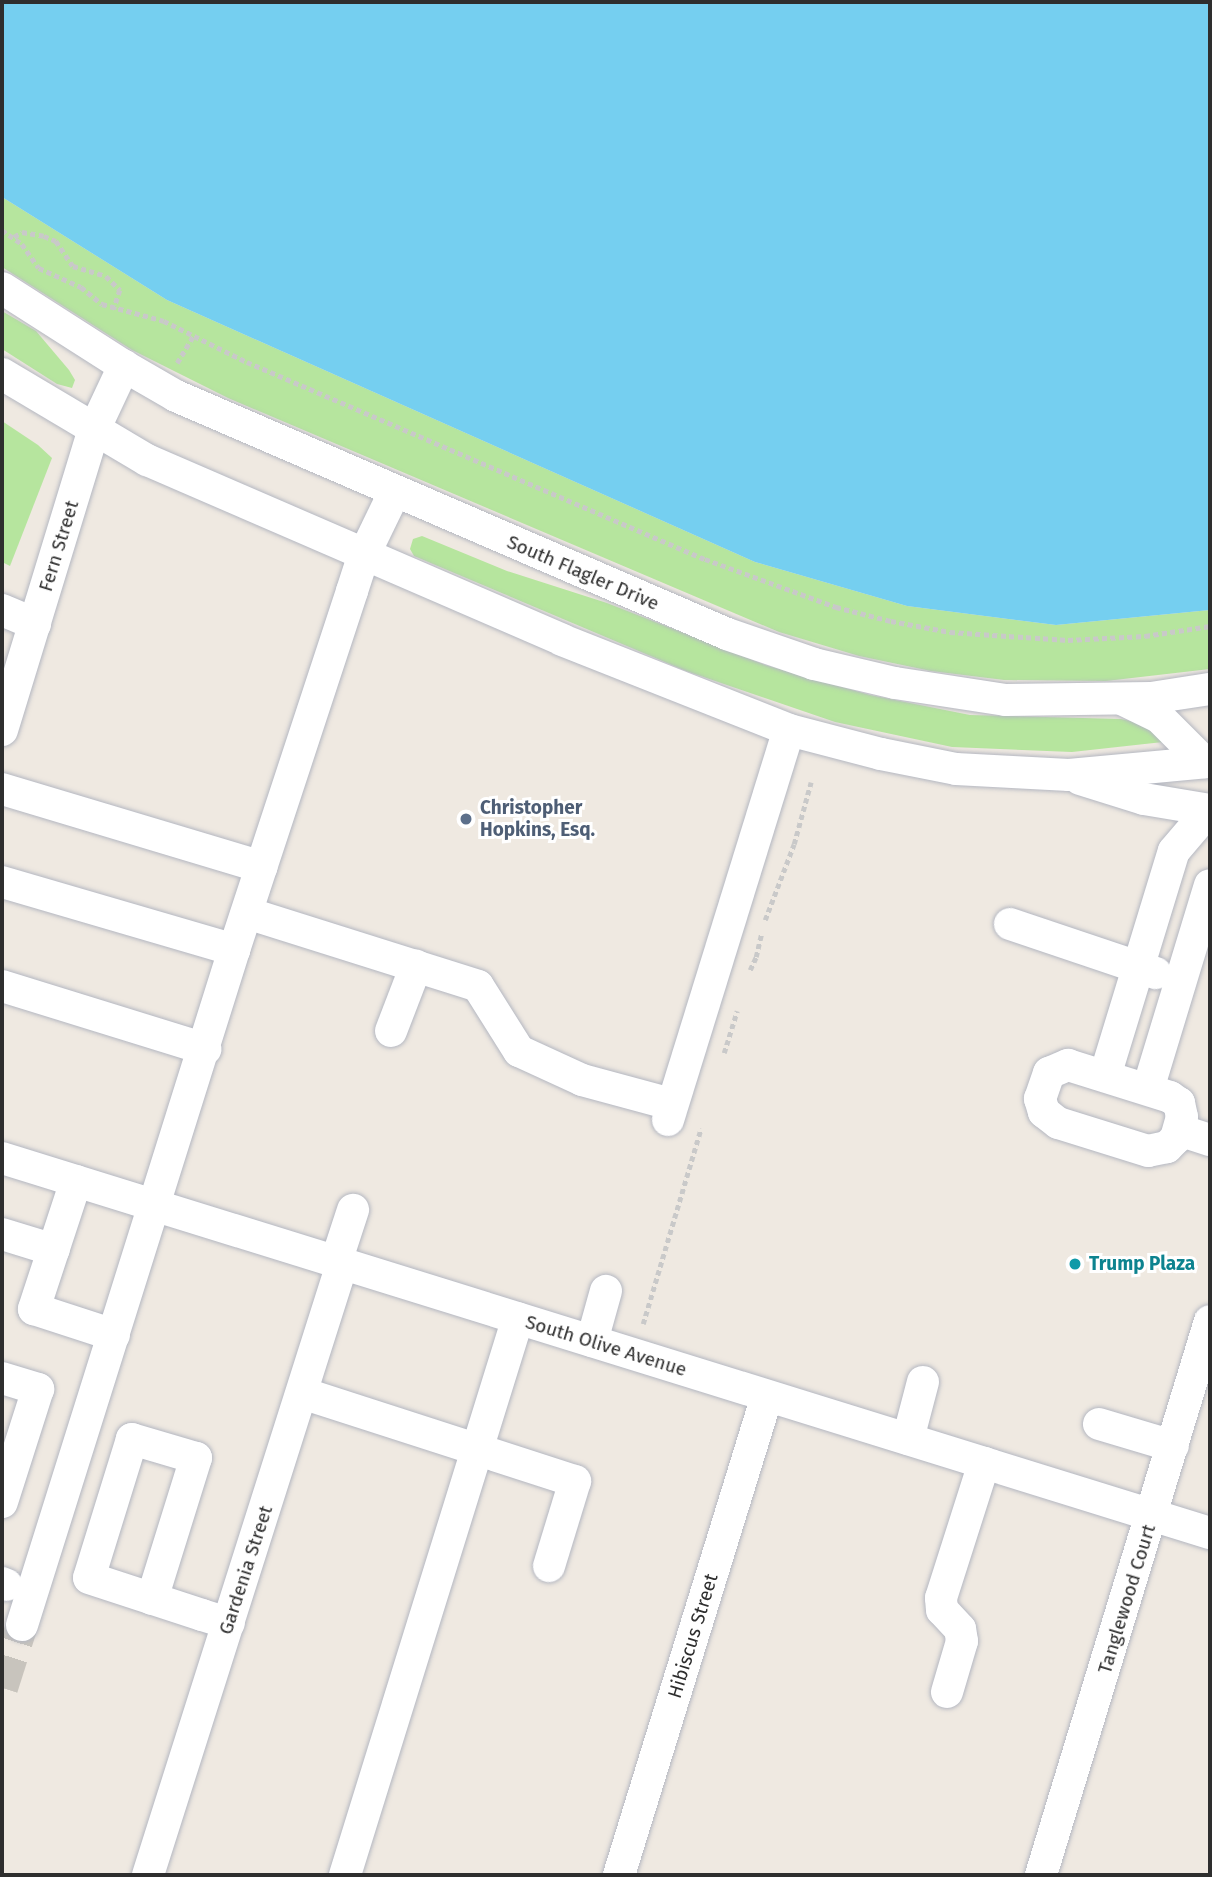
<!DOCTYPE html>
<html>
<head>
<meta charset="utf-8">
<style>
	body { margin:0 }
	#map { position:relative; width:1212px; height:1877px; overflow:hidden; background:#efe9e1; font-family:"Fira Sans",sans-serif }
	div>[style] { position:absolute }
	.green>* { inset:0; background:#b6e59e }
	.water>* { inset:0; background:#75cff0 }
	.minor-tunnel>* { height:32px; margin-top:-16px; transform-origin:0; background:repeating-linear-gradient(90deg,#c8c4bd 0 32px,transparent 0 48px) }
	.path>* { height:4.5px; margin-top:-2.25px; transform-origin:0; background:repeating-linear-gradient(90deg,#c9c9c9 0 5px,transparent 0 8.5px) }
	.roads { filter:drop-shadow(0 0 2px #b4b7c1) drop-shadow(0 0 2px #b4b7c1) }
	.minor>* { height:32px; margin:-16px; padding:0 16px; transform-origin:16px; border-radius:16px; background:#fff }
	.dots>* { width:19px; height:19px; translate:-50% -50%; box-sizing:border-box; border:4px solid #fff; border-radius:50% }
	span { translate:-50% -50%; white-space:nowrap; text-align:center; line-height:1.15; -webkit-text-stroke:6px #fff; paint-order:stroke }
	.street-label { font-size:19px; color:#2e2e2e }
	.service-label { font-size:19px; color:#4e5e75; font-weight:700 }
	.left { translate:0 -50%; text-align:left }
	.culture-label { font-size:19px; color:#0d838f; font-weight:700 }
	.frame { position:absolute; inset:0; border:4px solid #2e2e2e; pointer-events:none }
</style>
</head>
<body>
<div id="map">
	<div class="green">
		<div style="clip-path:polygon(2px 197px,167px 300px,755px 562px,907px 606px,1056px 625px,1210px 610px,1210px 669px,1106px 681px,1004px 680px,931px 671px,859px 656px,779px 632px,228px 398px,132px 350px,2px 267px)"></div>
		<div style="clip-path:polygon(2px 311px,36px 331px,69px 370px,75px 380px,72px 388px,57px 384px,2px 349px)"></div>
		<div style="clip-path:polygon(2px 421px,38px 445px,52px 458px,10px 566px,2px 562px)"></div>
		<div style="clip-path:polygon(422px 536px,507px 571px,607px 603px,765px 665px,870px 695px,970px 715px,1121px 719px,1140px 723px,1164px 734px,1163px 742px,1072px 752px,952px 747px,835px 722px,686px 671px,414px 556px,410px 549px,413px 539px)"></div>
	</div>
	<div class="water">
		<div style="clip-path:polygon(2px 2px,1210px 2px,1210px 610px,1056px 625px,907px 606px,755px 562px,167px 300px,2px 197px)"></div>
	</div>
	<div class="minor-tunnel">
		<div style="left:2px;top:1688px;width:66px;rotate:-72.4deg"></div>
	</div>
	<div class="path">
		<div style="left:2px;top:230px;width:24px;rotate:35deg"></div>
		<div style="left:22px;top:244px;width:29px;rotate:55deg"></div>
		<div style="left:39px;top:268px;width:46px;rotate:24.3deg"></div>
		<div style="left:81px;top:287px;width:27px;rotate:39deg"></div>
		<div style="left:102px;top:304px;width:64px;rotate:15.3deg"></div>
		<div style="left:164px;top:321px;width:93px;rotate:26.3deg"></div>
		<div style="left:247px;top:362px;width:499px;rotate:23.3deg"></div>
		<div style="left:705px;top:559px;width:140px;rotate:20.1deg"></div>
		<div style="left:836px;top:607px;width:57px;rotate:14.3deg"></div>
		<div style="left:891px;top:621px;width:60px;rotate:10.6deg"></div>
		<div style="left:950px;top:632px;width:118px;rotate:3.9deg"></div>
		<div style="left:1068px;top:640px;width:77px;rotate:-3deg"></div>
		<div style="left:1145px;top:636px;width:66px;rotate:-8.7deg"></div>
		<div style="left:14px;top:237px;width:9px;rotate:-32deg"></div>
		<div style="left:22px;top:232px;width:22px;rotate:10deg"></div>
		<div style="left:44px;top:236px;width:13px;rotate:23deg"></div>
		<div style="left:56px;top:241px;width:30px;rotate:56deg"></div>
		<div style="left:73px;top:266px;width:34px;rotate:17deg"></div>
		<div style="left:106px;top:276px;width:20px;rotate:45deg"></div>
		<div style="left:120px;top:290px;width:20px;rotate:108deg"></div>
		<div style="left:177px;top:363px;width:31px;rotate:-59deg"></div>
		<div style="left:765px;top:920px;width:81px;rotate:-69.1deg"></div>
		<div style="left:794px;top:844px;width:64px;rotate:-74.7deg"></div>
		<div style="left:750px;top:970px;width:14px;rotate:-65deg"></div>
		<div style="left:756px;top:957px;width:23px;rotate:-77deg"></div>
		<div style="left:724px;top:1053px;width:44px;rotate:-72.8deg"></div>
		<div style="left:643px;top:1324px;width:204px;rotate:-73.5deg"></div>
	</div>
	<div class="roads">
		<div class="minor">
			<div style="left:2px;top:288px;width:145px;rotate:32.6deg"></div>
			<div style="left:124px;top:366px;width:60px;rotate:30deg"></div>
			<div style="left:176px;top:396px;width:600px;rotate:23.36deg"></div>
			<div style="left:727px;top:634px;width:92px;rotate:19deg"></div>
			<div style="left:814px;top:664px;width:83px;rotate:13.2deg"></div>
			<div style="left:895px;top:683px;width:112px;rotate:8.7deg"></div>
			<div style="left:1006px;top:700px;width:145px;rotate:-0.8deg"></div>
			<div style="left:1151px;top:698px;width:60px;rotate:-8.7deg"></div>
			<div style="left:2px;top:374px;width:169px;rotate:30.7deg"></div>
			<div style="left:147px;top:460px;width:452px;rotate:23.4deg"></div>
			<div style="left:562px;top:640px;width:244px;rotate:21.6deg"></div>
			<div style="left:789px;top:730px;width:95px;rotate:14.6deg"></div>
			<div style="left:881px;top:754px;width:76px;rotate:11.3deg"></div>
			<div style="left:956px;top:769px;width:113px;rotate:3deg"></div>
			<div style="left:1069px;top:775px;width:142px;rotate:-5.3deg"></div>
			<div style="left:2px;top:610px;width:36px;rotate:23deg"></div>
			<div style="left:1124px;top:700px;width:39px;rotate:26deg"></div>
			<div style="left:1159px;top:717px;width:64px;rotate:45deg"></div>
			<div style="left:2px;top:730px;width:314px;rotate:-73deg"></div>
			<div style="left:94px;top:430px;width:71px;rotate:-64.9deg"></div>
			<div style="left:1080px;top:779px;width:67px;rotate:17.4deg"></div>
			<div style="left:1144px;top:799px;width:67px;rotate:9.5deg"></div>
			<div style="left:2px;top:789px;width:271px;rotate:16.7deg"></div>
			<div style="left:2px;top:882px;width:242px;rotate:16.3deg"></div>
			<div style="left:247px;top:913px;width:242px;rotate:17.5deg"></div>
			<div style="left:478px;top:986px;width:77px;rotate:57.8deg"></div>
			<div style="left:519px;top:1051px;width:69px;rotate:24.7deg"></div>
			<div style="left:582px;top:1080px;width:92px;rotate:15.1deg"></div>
			<div style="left:1010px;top:924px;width:154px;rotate:18.6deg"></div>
			<div style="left:2px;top:986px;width:213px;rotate:17.2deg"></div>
			<div style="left:391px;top:1031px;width:70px;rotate:-69deg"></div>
			<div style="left:1068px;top:1065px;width:107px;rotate:17.4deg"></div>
			<div style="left:1170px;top:1097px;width:11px;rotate:34deg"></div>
			<div style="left:1179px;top:1103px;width:14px;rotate:78deg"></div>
			<div style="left:1182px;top:1117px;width:22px;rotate:106deg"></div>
			<div style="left:1176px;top:1138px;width:13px;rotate:135deg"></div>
			<div style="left:1167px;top:1147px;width:19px;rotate:168deg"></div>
			<div style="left:1148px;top:1151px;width:94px;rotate:-162.7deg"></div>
			<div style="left:1058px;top:1123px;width:18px;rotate:-142deg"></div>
			<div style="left:1044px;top:1112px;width:14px;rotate:-107deg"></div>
			<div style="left:1040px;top:1099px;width:28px;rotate:-71deg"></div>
			<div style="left:1049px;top:1073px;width:21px;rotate:-23deg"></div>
			<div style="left:1105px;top:1076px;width:235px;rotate:-73deg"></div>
			<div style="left:1174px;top:851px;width:54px;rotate:-49.5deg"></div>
			<div style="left:1148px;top:1089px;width:213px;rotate:-73.1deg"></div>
			<div style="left:668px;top:1120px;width:408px;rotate:-72.8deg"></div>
			<div style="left:1179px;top:1130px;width:33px;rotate:18deg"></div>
			<div style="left:2px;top:1158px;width:1265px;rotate:17.25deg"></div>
			<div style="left:76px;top:1181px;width:135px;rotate:108.2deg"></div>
			<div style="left:34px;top:1309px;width:84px;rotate:18deg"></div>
			<div style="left:2px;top:1234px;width:54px;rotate:17.1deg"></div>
			<div style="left:336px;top:1262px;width:55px;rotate:-71.9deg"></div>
			<div style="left:592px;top:1341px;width:52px;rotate:-74.4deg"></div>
			<div style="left:2px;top:1378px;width:38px;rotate:17deg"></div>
			<div style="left:38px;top:1389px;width:119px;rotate:107.7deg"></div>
			<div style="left:302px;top:1393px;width:287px;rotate:17.9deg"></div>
			<div style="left:575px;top:1481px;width:89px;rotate:107deg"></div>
			<div style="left:1099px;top:1424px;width:77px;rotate:16.6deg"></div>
			<div style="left:908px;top:1439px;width:59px;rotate:-75.3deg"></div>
			<div style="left:2px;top:1583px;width:5px;rotate:22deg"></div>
			<div style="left:152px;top:1599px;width:148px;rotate:-72.7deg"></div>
			<div style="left:196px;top:1458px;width:67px;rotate:-163.5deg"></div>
			<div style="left:132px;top:1439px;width:145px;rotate:107.2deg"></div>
			<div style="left:89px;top:1578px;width:119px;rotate:18.1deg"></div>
			<div style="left:202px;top:1615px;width:28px;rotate:17deg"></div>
			<div style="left:22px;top:1625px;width:708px;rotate:-72.56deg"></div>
			<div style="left:234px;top:950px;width:378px;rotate:-71.8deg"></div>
			<div style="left:352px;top:591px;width:38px;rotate:-72deg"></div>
			<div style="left:364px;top:555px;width:71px;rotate:-64.2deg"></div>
			<div style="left:947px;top:1692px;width:53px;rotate:-73.6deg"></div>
			<div style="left:962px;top:1641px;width:12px;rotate:-99deg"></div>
			<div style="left:960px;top:1629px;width:26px;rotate:-133deg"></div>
			<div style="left:942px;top:1610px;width:12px;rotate:-95deg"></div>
			<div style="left:941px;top:1598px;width:142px;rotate:-72.3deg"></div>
			<div style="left:148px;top:1875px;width:641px;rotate:-72.38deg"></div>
			<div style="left:345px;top:1875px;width:583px;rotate:-72.75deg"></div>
			<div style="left:619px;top:1875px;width:501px;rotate:-72.83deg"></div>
			<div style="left:1041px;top:1875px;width:579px;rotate:-73.04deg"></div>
		</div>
	</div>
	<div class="dots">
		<div style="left:466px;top:819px;background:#5c6f8a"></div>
		<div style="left:1075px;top:1264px;background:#0f9aa8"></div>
	</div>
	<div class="street-label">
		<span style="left:59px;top:546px;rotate:-73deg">Fern Street</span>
		<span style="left:583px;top:573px;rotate:23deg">South Flagler Drive</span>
		<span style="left:606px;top:1346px;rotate:17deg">South Olive Avenue</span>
		<span style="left:246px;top:1570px;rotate:-72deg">Gardenia Street</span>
		<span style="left:1127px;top:1599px;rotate:-73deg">Tanglewood Court</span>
		<span style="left:693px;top:1636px;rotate:-73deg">Hibiscus Street</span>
	</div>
	<div class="service-label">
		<span class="left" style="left:480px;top:819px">Christopher<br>Hopkins, Esq.</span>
	</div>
	<div class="culture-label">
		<span class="left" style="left:1089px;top:1264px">Trump Plaza</span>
	</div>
	<div class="frame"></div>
</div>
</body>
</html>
